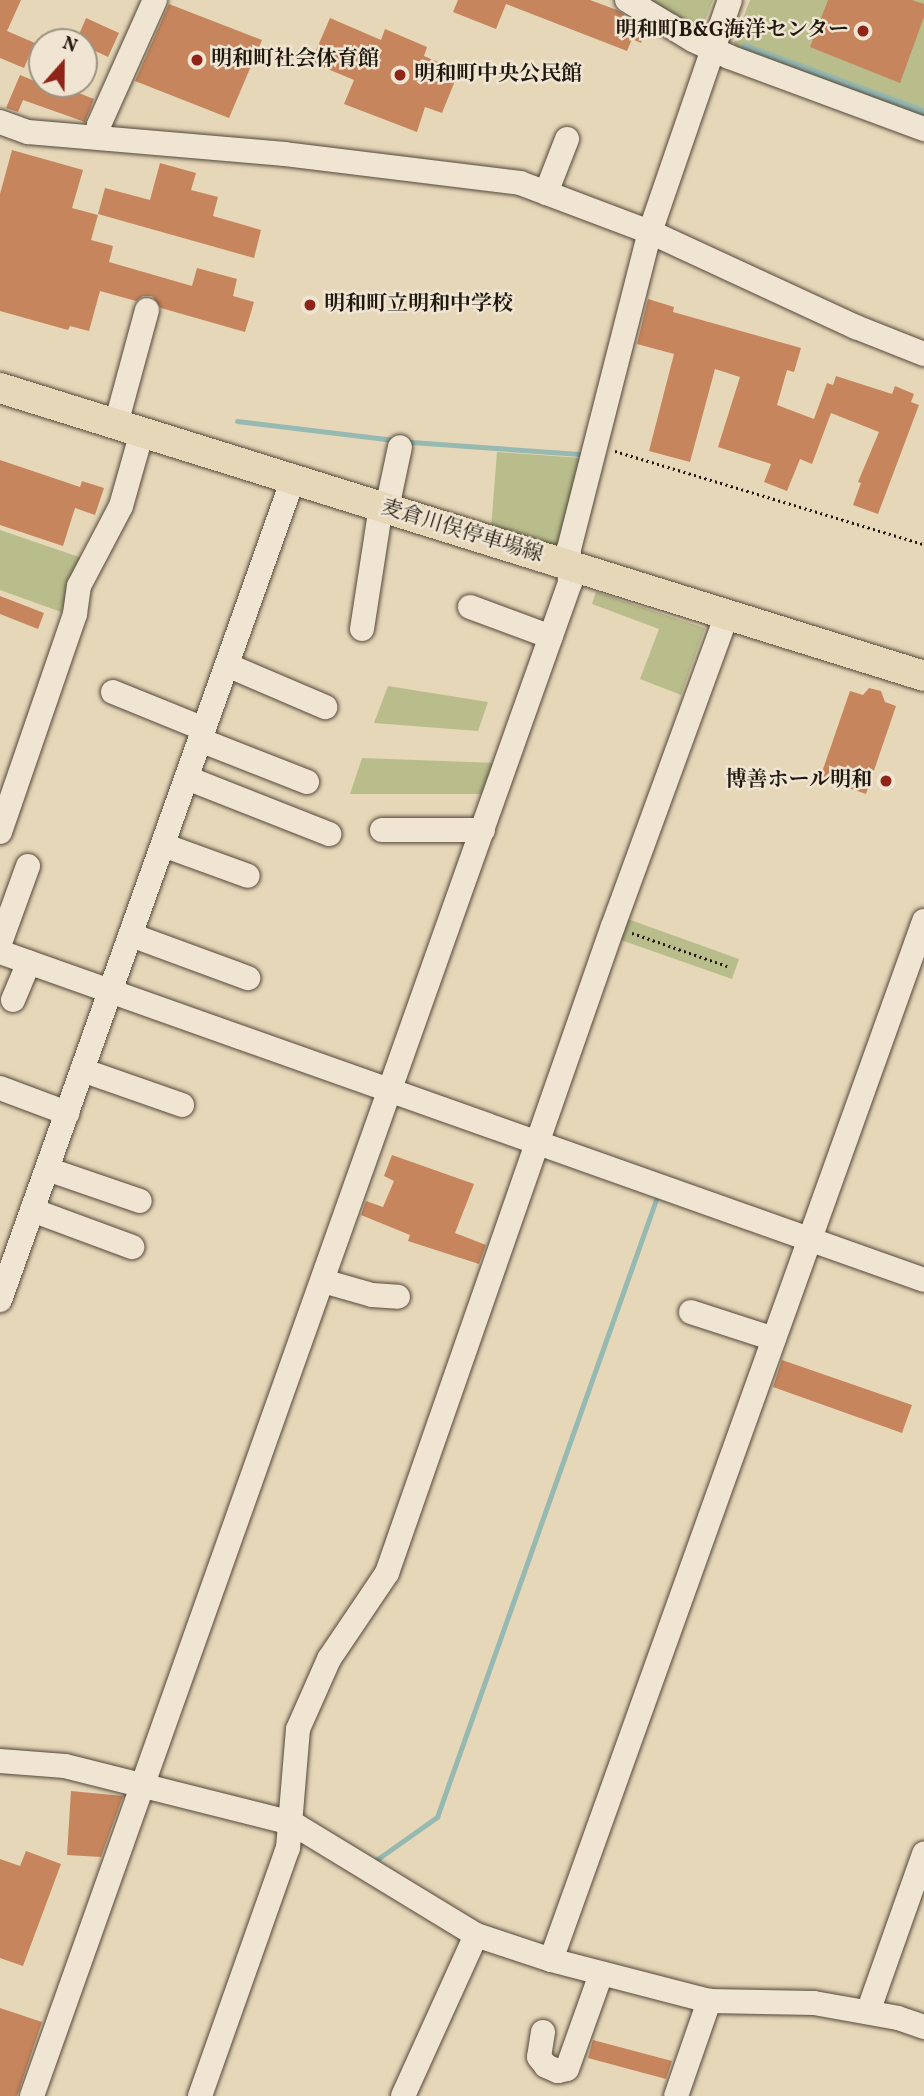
<!DOCTYPE html>
<html>
<head>
<meta charset="utf-8">
<style>
	body { margin:0 }
	#map { position:relative; width:924px; height:2096px; overflow:hidden; background:#e6d7b9; font-family:Vollkorn,"Noto Serif JP",serif }
	div>[style] { position:absolute }
	.green>* { inset:0; background:#b9bd8c }
	.water>* { inset:0; background:#96b9b2 }
	.stream>* { height:5px; margin:-2.5px; padding:0 2.5px; transform-origin:2.5px; border-radius:2.5px; background:#96b9b2 }
	.building>* { inset:0; background:#c6855d }
	.path>* { height:2.5px; margin-top:-1.25px; transform-origin:0; background:repeating-linear-gradient(90deg,#21180f 0 2px,transparent 0 5.5px) }
	.roads { filter:drop-shadow(0 0 2px #52483a) drop-shadow(0 0 2px #52483a) }
	.minor>* { height:24px; margin:-12px; padding:0 12px; transform-origin:12px; border-radius:12px; background:#efe5d2 }
	.major>* { height:30px; margin:-15px; padding:0 15px; transform-origin:15px; border-radius:15px; background:#e6d7b9 }
	.dots>* { width:19px; height:19px; translate:-50% -50%; box-sizing:border-box; border:4px solid #efe5d2; border-radius:50% }
	span { translate:-50% -50%; white-space:nowrap; text-align:center; line-height:1.15; -webkit-text-stroke:5px #efe5d2; paint-order:stroke }
	.poi-label { font-size:21px; color:#21180f; font-weight:700 }
	.right { translate:-100% -50%; text-align:right }
	.left { translate:0 -50%; text-align:left }
	.street-label { font-size:21px; color:#21180f }
	.north { position:absolute; left:28px; top:28px; width:70px; height:70px; box-sizing:border-box; background:#efe5d2; border:2px solid #9d9384; border-radius:50%; rotate:21deg; font-size:19px; font-weight:700; line-height:28px; text-align:center; color:#21180f }
	.north::after { content:''; display:block; margin:auto; width:24px; height:32px; background:#8f2418; clip-path:polygon(50% 0,100% 100%,50% 72%,0 100%) }
</style>
</head>
<body>
<div id="map">
	<div class="green">
		<div style="clip-path:polygon(645px 0,713px 0,704px 23px,692px 28px)"></div>
		<div style="clip-path:polygon(750px 0,924px 0,924px 120px,738px 50px,734px 43px)"></div>
		<div style="clip-path:polygon(497px 452px,582px 458px,555px 550px,491px 529px)"></div>
		<div style="clip-path:polygon(0 530px,82px 558px,61px 612px,0 590px)"></div>
		<div style="clip-path:polygon(596px 592px,705px 628px,681px 695px,640px 679px,659px 629px,592px 604px)"></div>
		<div style="clip-path:polygon(388px 686px,488px 702px,478px 731px,374px 723px)"></div>
		<div style="clip-path:polygon(362px 758px,497px 763px,484px 794px,350px 794px)"></div>
		<div style="clip-path:polygon(625px 918px,739px 959px,732px 979px,618px 939px)"></div>
	</div>
	<div class="water">
		<div style="clip-path:polygon(743px 42px,924px 108px,924px 117px,740px 51px)"></div>
	</div>
	<div class="stream">
		<div style="left:237px;top:421px;width:175px;rotate:6.9deg"></div>
		<div style="left:411px;top:442px;width:169px;rotate:4.1deg"></div>
		<div style="left:372px;top:1863px;width:80px;rotate:-35.3deg"></div>
		<div style="left:437px;top:1817px;width:661px;rotate:-70.47deg"></div>
	</div>
	<div class="building">
		<div style="clip-path:polygon(0 0,21px 0,7px 31px,35px 43px,24px 68px,0 58px)"></div>
		<div style="clip-path:polygon(458px 0,590px 0,617px 10px,646px 29px,641px 43px,632px 39px,627px 51px,506px 4px,496px 29px,453px 12px)"></div>
		<div style="clip-path:polygon(828px 0,912px 0,924px 4px,924px 17px,900px 83px,810px 47px)"></div>
		<div style="clip-path:polygon(169px 4px,262px 40px,229px 118px,135px 81px)"></div>
		<div style="clip-path:polygon(86px 18px,119px 33px,108px 57px,89px 48px,91px 43px,78px 37px)"></div>
		<div style="clip-path:polygon(330px 18px,381px 40px,385px 29px,427px 47px,424px 56px,459px 71px,442px 113px,425px 107px,417px 132px,344px 104px,354px 80px,311px 62px)"></div>
		<div style="clip-path:polygon(20px 75px,52px 88px,56px 84px,94px 99px,85px 122px,23px 100px,18px 112px,6px 108px)"></div>
		<div style="clip-path:polygon(12px 150px,83px 170px,72px 208px,98px 215px,91px 240px,113px 246px,109px 262px,192px 286px,197px 268px,237px 279px,233px 296px,254px 302px,245px 332px,161px 308px,152px 296px,143px 296px,136px 301px,100px 291px,89px 331px,70px 326px,68px 330px,0 311px,0 194px)"></div>
		<div style="clip-path:polygon(160px 163px,196px 173px,191px 190px,218px 197px,213px 216px,261px 230px,254px 258px,98px 214px,105px 188px,150px 200px)"></div>
		<div style="clip-path:polygon(648px 299px,674px 307px,673px 312px,801px 348px,794px 372px,787px 370px,777px 405px,814px 419px,827px 383px,833px 385px,836px 376px,892px 394px,895px 386px,914px 394px,911px 402px,919px 405px,878px 514px,853px 505px,861px 483px,858px 482px,879px 432px,831px 413px,812px 464px,800px 459px,787px 491px,764px 482px,771px 464px,718px 447px,740px 377px,715px 369px,690px 462px,649px 451px,674px 354px,637px 344px)"></div>
		<div style="clip-path:polygon(0 460px,80px 487px,82px 481px,104px 488px,95px 515px,75px 508px,63px 546px,0 525px)"></div>
		<div style="clip-path:polygon(0 596px,44px 613px,38px 629px,0 614px)"></div>
		<div style="clip-path:polygon(869px 688px,881px 691px,885px 702px,896px 706px,866px 794px,820px 778px,850px 691px,863px 695px)"></div>
		<div style="clip-path:polygon(392px 1155px,474px 1184px,455px 1233px,486px 1245px,479px 1264px,408px 1241px,410px 1235px,361px 1215px,366px 1201px,383px 1207px,394px 1181px,384px 1176px)"></div>
		<div style="clip-path:polygon(782px 1360px,912px 1405px,902px 1433px,773px 1387px)"></div>
		<div style="clip-path:polygon(71px 1791px,123px 1796px,101px 1857px,67px 1855px)"></div>
		<div style="clip-path:polygon(26px 1851px,61px 1864px,23px 1966px,0 1958px,0 1859px,20px 1866px)"></div>
		<div style="clip-path:polygon(0 2008px,42px 2022px,17px 2096px,0 2096px)"></div>
		<div style="clip-path:polygon(593px 2040px,672px 2061px,666px 2079px,588px 2058px)"></div>
	</div>
	<div class="path">
		<div style="left:615px;top:451px;width:323px;rotate:16.8deg"></div>
		<div style="left:632px;top:933px;width:101px;rotate:19.2deg"></div>
	</div>
	<div class="roads">
		<div class="minor">
			<div style="left:627px;top:0;width:77px;rotate:31.2deg"></div>
			<div style="left:693px;top:40px;width:40px;rotate:25deg"></div>
			<div style="left:729px;top:57px;width:208px;rotate:20.3deg"></div>
			<div style="left:0;top:122px;width:30px;rotate:20deg"></div>
			<div style="left:28px;top:132px;width:258px;rotate:4.9deg"></div>
			<div style="left:285px;top:154px;width:237px;rotate:7deg"></div>
			<div style="left:520px;top:183px;width:139px;rotate:20.7deg"></div>
			<div style="left:650px;top:232px;width:227px;rotate:24.8deg"></div>
			<div style="left:856px;top:327px;width:73px;rotate:21.7deg"></div>
			<div style="left:98px;top:137px;width:12px;rotate:-85deg"></div>
			<div style="left:99px;top:125px;width:137px;rotate:-65.9deg"></div>
			<div style="left:546px;top:193px;width:58px;rotate:-68.7deg"></div>
			<div style="left:116px;top:424px;width:118px;rotate:-74.8deg"></div>
			<div style="left:387px;top:508px;width:62px;rotate:-78deg"></div>
			<div style="left:470px;top:607px;width:86px;rotate:20.3deg"></div>
			<div style="left:362px;top:629px;width:124px;rotate:-81.2deg"></div>
			<div style="left:227px;top:665px;width:107px;rotate:23.2deg"></div>
			<div style="left:113px;top:692px;width:98px;rotate:22.1deg"></div>
			<div style="left:200px;top:740px;width:115px;rotate:21.4deg"></div>
			<div style="left:187px;top:778px;width:153px;rotate:21.5deg"></div>
			<div style="left:382px;top:830px;width:101px"></div>
			<div style="left:0;top:832px;width:231px;rotate:-71deg"></div>
			<div style="left:75px;top:614px;width:28px;rotate:-82deg"></div>
			<div style="left:79px;top:586px;width:90px;rotate:-62.3deg"></div>
			<div style="left:121px;top:506px;width:77px;rotate:-74.2deg"></div>
			<div style="left:163px;top:845px;width:90px;rotate:20deg"></div>
			<div style="left:131px;top:935px;width:125px;rotate:20.2deg"></div>
			<div style="left:0;top:943px;width:82px;rotate:-70deg"></div>
			<div style="left:0;top:952px;width:980px;rotate:19.54deg"></div>
			<div style="left:13px;top:1000px;width:41px;rotate:-67.2deg"></div>
			<div style="left:82px;top:1070px;width:106px;rotate:19.3deg"></div>
			<div style="left:0;top:1088px;width:72px;rotate:20.5deg"></div>
			<div style="left:47px;top:1169px;width:98px;rotate:19deg"></div>
			<div style="left:32px;top:1210px;width:107px;rotate:20.3deg"></div>
			<div style="left:323px;top:1281px;width:51px;rotate:15.9deg"></div>
			<div style="left:372px;top:1295px;width:26px;rotate:4deg"></div>
			<div style="left:0;top:1300px;width:872px;rotate:-70.36deg"></div>
			<div style="left:691px;top:1312px;width:87px;rotate:18deg"></div>
			<div style="left:0;top:1761px;width:65px;rotate:4.4deg"></div>
			<div style="left:65px;top:1766px;width:234px;rotate:14.1deg"></div>
			<div style="left:292px;top:1823px;width:215px;rotate:31.3deg"></div>
			<div style="left:476px;top:1935px;width:79px;rotate:18.4deg"></div>
			<div style="left:551px;top:1960px;width:163px;rotate:14.5deg"></div>
			<div style="left:709px;top:2001px;width:105px;rotate:1.1deg"></div>
			<div style="left:814px;top:2003px;width:85px;rotate:10.1deg"></div>
			<div style="left:898px;top:2018px;width:28px;rotate:19deg"></div>
			<div style="left:551px;top:1960px;width:1104px;rotate:-70.25deg"></div>
			<div style="left:868px;top:2012px;width:168px;rotate:-70.5deg"></div>
			<div style="left:543px;top:2032px;width:25px;rotate:99deg"></div>
			<div style="left:539px;top:2057px;width:11px;rotate:52deg"></div>
			<div style="left:546px;top:2066px;width:13px;rotate:23deg"></div>
			<div style="left:558px;top:2071px;width:9px;rotate:-13deg"></div>
			<div style="left:567px;top:2069px;width:101px;rotate:-70.3deg"></div>
			<div style="left:32px;top:2096px;width:1606px;rotate:-70.43deg"></div>
			<div style="left:570px;top:583px;width:34px;rotate:-92deg"></div>
			<div style="left:569px;top:549px;width:327px;rotate:-75.7deg"></div>
			<div style="left:650px;top:232px;width:245px;rotate:-71deg"></div>
			<div style="left:200px;top:2096px;width:263px;rotate:-70.5deg"></div>
			<div style="left:288px;top:1848px;width:119px;rotate:-85.2deg"></div>
			<div style="left:298px;top:1729px;width:77px;rotate:-66.1deg"></div>
			<div style="left:329px;top:1659px;width:104px;rotate:-56deg"></div>
			<div style="left:387px;top:1573px;width:685px;rotate:-70.75deg"></div>
			<div style="left:613px;top:926px;width:331px;rotate:-69.9deg"></div>
			<div style="left:403px;top:2096px;width:177px;rotate:-65.6deg"></div>
			<div style="left:676px;top:2096px;width:101px;rotate:-70.8deg"></div>
		</div>
		<div class="major">
			<div style="left:0;top:388px;width:968px;rotate:17.31deg"></div>
		</div>
	</div>
	<div class="dots">
		<div style="left:863px;top:31px;background:#8f2418"></div>
		<div style="left:197px;top:60px;background:#8f2418"></div>
		<div style="left:400px;top:75px;background:#8f2418"></div>
		<div style="left:310px;top:305px;background:#8f2418"></div>
		<div style="left:886px;top:781px;background:#8f2418"></div>
	</div>
	<div class="poi-label">
		<span class="right" style="left:849px;top:31px">明和町B&amp;G海洋センター</span>
		<span class="left" style="left:211px;top:60px">明和町社会体育館</span>
		<span class="left" style="left:414px;top:75px">明和町中央公民館</span>
		<span class="left" style="left:324px;top:305px">明和町立明和中学校</span>
		<span class="right" style="left:872px;top:781px">博善ホール明和</span>
	</div>
	<div class="street-label">
		<span style="left:462px;top:532px;rotate:17deg">麦倉川俣停車場線</span>
	</div>
	<div class="north">N</div>
</div>
</body>
</html>
